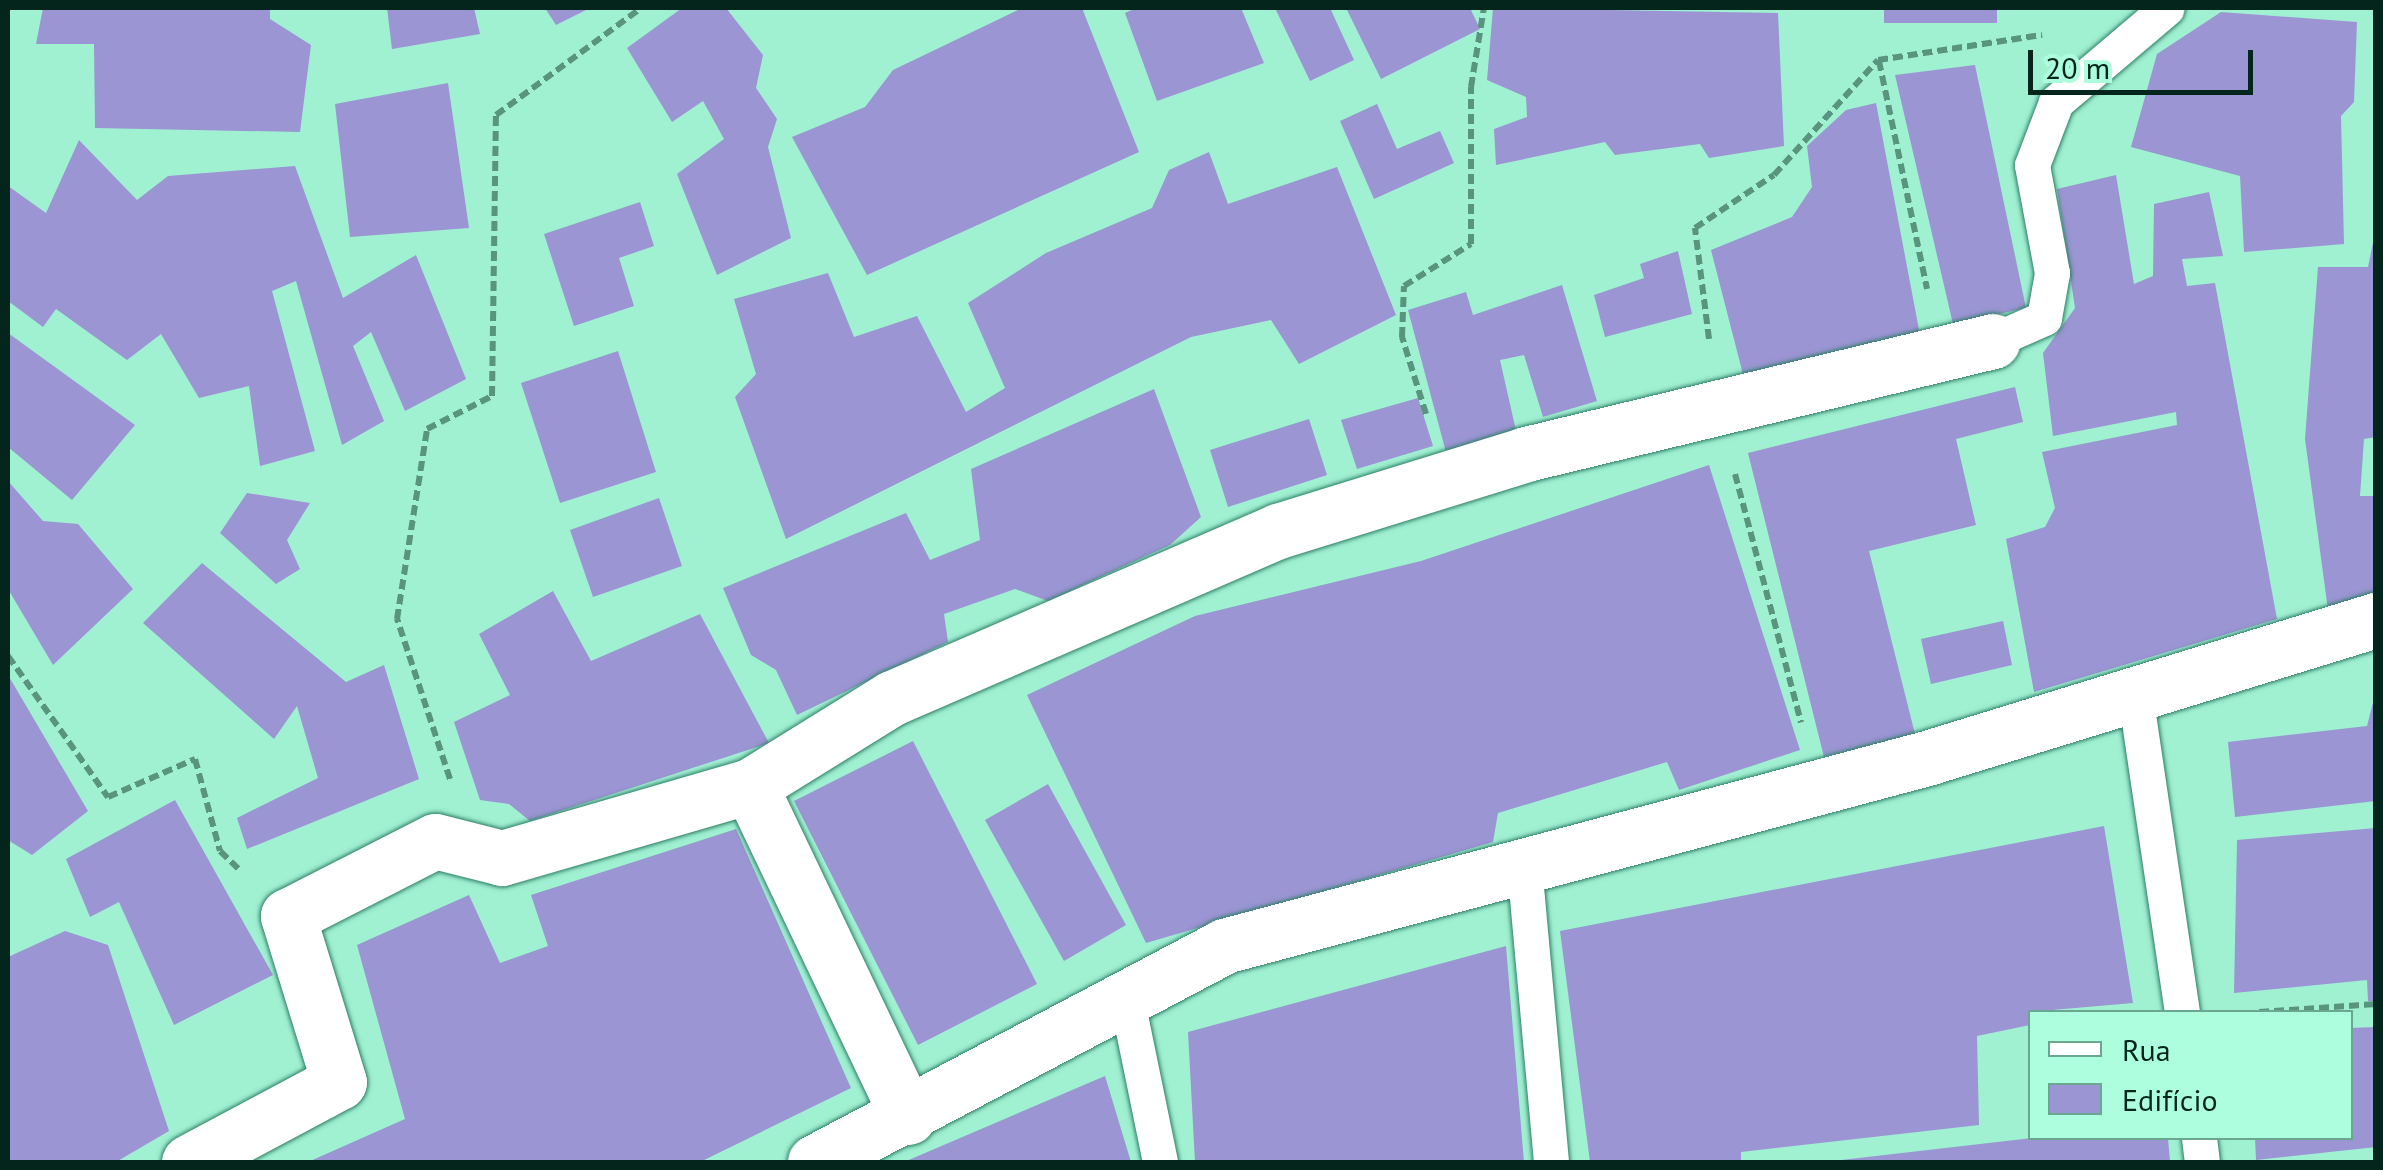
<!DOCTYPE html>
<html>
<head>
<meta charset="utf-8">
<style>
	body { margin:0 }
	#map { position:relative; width:2383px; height:1170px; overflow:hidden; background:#a0f0d2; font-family:"PT Sans",sans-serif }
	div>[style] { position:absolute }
	.building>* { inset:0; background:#9b95d3 }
	.path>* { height:6px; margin-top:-3px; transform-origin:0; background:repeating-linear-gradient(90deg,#59947f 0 10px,transparent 0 15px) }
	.roads { filter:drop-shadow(0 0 2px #2c7e64) drop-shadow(0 0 2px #2c7e64) }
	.lane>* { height:35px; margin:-17.5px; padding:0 17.5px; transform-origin:17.5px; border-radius:17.5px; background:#fff }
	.street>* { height:55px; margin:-27.5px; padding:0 27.5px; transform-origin:27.5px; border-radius:27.5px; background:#fff }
	.secondary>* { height:55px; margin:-27.5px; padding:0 27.5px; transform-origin:27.5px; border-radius:27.5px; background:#fff }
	span { translate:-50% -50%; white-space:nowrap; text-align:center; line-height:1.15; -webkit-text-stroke:8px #adfedf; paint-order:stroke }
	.frame { position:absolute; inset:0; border:10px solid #03251b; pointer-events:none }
	.legend { position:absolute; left:2028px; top:1010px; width:325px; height:130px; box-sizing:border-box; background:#adfedf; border:2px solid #69a791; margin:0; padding:12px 18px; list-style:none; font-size:30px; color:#03251b }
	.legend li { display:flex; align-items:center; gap:20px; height:50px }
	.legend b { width:50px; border:2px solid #69a791 }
	.scale { position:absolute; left:2028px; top:50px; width:225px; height:45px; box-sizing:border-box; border:5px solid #03251b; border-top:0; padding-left:12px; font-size:30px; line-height:35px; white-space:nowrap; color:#03251b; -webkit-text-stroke:8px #adfedf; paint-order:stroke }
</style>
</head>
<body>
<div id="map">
	<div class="building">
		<div style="clip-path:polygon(43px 8px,270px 8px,270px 19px,311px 45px,300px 132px,95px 128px,94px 44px,36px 44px)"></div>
		<div style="clip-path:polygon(387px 8px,474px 8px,480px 34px,392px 49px)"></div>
		<div style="clip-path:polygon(545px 8px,590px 8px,556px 25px)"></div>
		<div style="clip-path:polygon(682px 8px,726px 8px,763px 55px,756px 88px,777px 119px,768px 147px,791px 238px,717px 275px,677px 174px,724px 139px,703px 101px,672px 122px,627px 48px)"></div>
		<div style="clip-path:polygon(1022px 8px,1082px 8px,1139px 152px,867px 275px,792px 137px,865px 107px,893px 70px)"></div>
		<div style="clip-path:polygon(1136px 8px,1241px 8px,1264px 63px,1157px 101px,1125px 13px)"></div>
		<div style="clip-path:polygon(1275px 8px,1330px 8px,1354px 60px,1310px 81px)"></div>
		<div style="clip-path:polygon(1346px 8px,1470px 8px,1480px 29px,1381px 79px)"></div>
		<div style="clip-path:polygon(1493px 8px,1778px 13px,1784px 146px,1709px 158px,1700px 144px,1615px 155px,1605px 142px,1496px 165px,1494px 129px,1527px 117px,1526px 97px,1487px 80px)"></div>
		<div style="clip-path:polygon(1884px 8px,1997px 8px,1997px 23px,1884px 23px)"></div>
		<div style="clip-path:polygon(2221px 12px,2357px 22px,2354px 102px,2341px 116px,2344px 244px,2244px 252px,2240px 176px,2131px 147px,2157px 54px)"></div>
		<div style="clip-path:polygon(1975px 65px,2026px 308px,1953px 324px,1895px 75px)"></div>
		<div style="clip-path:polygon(448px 83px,469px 228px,350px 237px,335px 104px)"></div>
		<div style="clip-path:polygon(1876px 103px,1920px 335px,1746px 386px,1711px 250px,1792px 217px,1812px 187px,1807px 146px,1846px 110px)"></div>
		<div style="clip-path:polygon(1377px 104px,1397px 149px,1440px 131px,1454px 163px,1374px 199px,1340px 121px)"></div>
		<div style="clip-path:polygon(79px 140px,137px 200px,168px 176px,295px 166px,343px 298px,416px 255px,466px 379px,405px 411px,371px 332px,353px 346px,384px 421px,342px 445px,296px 281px,272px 291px,315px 451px,260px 466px,249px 386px,199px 398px,161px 334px,127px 360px,56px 309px,43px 327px,8px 301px,8px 186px,46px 213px)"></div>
		<div style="clip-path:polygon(1209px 152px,1228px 204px,1337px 167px,1396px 315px,1299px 364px,1271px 320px,1191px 337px,786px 539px,735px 397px,756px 374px,734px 299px,828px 273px,854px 337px,917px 316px,966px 412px,1005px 388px,968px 303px,1046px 253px,1152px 208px,1169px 170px)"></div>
		<div style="clip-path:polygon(2116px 175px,2134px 284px,2153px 276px,2154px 204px,2209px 192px,2223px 256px,2182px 259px,2187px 286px,2215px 283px,2277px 619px,2034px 692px,2006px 539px,2045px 527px,2055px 508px,2042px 452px,2177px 425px,2176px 412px,2053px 436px,2043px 353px,2075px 308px,2057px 189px)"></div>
		<div style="clip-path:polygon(640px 202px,654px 246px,619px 258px,634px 306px,574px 326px,544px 234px)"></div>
		<div style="clip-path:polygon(2374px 238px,2376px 437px,2364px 439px,2360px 496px,2376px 496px,2376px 595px,2328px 610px,2305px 439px,2318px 267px,2368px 267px)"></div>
		<div style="clip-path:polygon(1678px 251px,1692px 314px,1605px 337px,1594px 295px,1644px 278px,1640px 264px)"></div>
		<div style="clip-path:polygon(1562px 285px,1597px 401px,1543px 417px,1524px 355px,1500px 360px,1517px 435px,1447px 456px,1408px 310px,1466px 292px,1473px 315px)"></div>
		<div style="clip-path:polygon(8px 333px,135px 425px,72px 500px,8px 447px)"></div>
		<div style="clip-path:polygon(618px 351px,656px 472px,560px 503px,521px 383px)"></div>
		<div style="clip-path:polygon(2015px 387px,2023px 422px,1956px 439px,1976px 525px,1869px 551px,1915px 734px,1824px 757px,1748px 453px)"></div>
		<div style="clip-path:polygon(1154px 389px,1201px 517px,1170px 545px,1048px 601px,1015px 589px,944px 614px,948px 642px,797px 715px,776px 670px,751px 655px,723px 588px,906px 513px,930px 560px,980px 540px,971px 469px)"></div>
		<div style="clip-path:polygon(1418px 398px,1433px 446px,1357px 469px,1341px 420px)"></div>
		<div style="clip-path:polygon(1309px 419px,1327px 475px,1228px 507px,1210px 450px)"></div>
		<div style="clip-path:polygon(1709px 465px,1800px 750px,1679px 790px,1667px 762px,1498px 813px,1493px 842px,1146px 943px,1027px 695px,1195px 616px,1421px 561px)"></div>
		<div style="clip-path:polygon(8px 481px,43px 521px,78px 524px,133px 589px,53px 665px,8px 589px)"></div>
		<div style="clip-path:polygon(247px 493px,310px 503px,287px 540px,300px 569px,276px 584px,220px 533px)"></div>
		<div style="clip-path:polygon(659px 498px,682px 566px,593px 597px,570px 530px)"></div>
		<div style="clip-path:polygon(202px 563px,346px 682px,384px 665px,419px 779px,247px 849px,237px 818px,318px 778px,297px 706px,274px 739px,143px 623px)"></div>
		<div style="clip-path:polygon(553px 591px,591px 661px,700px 614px,769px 743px,530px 821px,509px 804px,480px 800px,454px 722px,510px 695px,479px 634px)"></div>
		<div style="clip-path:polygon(2003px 621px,2012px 665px,1931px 684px,1921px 639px)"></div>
		<div style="clip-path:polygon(8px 675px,88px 811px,32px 855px,8px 840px)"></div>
		<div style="clip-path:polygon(2376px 691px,2376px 801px,2235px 817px,2228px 742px,2367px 726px)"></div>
		<div style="clip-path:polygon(913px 741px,1037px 984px,918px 1045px,794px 801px)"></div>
		<div style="clip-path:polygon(1048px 784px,1126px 925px,1064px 961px,985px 820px)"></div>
		<div style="clip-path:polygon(175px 800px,273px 975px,174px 1025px,119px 902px,90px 917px,66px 859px)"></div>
		<div style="clip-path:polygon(2104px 826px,2133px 1003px,2030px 1012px,2030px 1025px,1977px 1036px,1979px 1125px,1741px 1152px,1741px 1162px,1590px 1162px,1560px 931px)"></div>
		<div style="clip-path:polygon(2376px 828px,2376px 1001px,2368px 1001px,2367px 980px,2234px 993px,2237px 840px)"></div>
		<div style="clip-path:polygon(736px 829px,851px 1088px,700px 1162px,308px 1162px,405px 1119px,357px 945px,469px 895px,500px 963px,548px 946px,531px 895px)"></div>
		<div style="clip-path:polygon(65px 931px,108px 945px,169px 1131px,116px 1162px,8px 1162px,8px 957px)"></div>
		<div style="clip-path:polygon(1506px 946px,1524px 1162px,1195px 1162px,1188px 1032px)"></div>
		<div style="clip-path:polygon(2376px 1027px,2376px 1147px,2256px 1160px,2255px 1138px,2350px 1138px,2350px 1028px)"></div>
		<div style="clip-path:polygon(1105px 1076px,1131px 1162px,904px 1162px)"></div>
		<div style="clip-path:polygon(2032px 1138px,2168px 1138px,2170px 1162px,1824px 1162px)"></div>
	</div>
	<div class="path">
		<div style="left:1879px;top:61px;width:233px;rotate:78.1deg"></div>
		<div style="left:1709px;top:339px;width:112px;rotate:-97.2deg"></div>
		<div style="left:1695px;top:228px;width:95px;rotate:-33.9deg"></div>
		<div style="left:1774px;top:175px;width:155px;rotate:-47.9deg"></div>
		<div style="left:1878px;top:60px;width:166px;rotate:-8.7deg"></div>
		<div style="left:1426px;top:414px;width:81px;rotate:-107.3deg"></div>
		<div style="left:1402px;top:337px;width:51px;rotate:-87.8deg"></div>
		<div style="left:1404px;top:286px;width:79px;rotate:-32.1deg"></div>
		<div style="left:1471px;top:244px;width:157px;rotate:-90deg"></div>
		<div style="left:1471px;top:87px;width:80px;rotate:-80.7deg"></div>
		<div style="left:1735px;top:474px;width:257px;rotate:75.1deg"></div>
		<div style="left:8px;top:656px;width:173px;rotate:54.7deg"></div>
		<div style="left:108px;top:797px;width:95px;rotate:-23.6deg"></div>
		<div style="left:195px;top:759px;width:95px;rotate:74.8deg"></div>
		<div style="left:220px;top:851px;width:29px;rotate:44deg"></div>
		<div style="left:450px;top:779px;width:169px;rotate:-108.3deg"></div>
		<div style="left:397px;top:619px;width:192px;rotate:-81deg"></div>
		<div style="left:427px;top:429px;width:73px;rotate:-26.9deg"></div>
		<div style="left:492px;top:396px;width:281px;rotate:-89.2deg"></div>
		<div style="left:496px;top:115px;width:180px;rotate:-36.4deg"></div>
		<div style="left:2259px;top:1012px;width:117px;rotate:-3.9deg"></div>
	</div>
	<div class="roads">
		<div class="lane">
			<div style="left:1992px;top:341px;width:57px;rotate:-23.9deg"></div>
			<div style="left:2044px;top:318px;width:46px;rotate:-79.9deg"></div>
			<div style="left:2052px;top:273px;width:110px;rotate:-100.5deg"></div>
			<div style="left:2032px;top:165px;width:67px;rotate:-69.1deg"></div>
			<div style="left:2056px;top:102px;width:145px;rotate:-40.3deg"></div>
			<div style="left:2135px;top:694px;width:321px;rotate:81.6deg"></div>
			<div style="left:1524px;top:865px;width:298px;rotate:84.8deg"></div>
			<div style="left:1126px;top:996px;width:169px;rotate:78.4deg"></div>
			<div style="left:2199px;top:1138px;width:24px;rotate:83deg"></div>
		</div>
		<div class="street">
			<div style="left:908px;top:1117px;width:367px;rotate:-115.5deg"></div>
			<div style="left:750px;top:786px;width:167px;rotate:-31.8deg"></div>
			<div style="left:892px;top:698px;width:421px;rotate:-23.4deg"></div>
			<div style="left:1278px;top:531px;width:260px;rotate:-17.2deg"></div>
			<div style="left:1526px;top:454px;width:480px;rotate:-13.6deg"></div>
			<div style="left:189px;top:1162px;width:170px;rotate:-28.1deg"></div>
			<div style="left:339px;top:1082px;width:174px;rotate:-107.1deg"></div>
			<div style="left:288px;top:916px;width:165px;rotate:-27deg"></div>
			<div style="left:435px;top:841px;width:69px;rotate:14.2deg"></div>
			<div style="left:502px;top:858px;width:258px;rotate:-16.2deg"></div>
		</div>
		<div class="secondary">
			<div style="left:815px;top:1162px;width:463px;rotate:-27.8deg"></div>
			<div style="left:1224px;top:946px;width:728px;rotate:-14.97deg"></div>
			<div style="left:1927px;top:758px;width:470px;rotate:-17.1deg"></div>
		</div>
	</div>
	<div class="frame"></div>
	<ul class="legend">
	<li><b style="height:12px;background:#fff"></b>Rua</li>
	<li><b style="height:28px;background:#9b95d3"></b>Edifício</li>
	</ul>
	<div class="scale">20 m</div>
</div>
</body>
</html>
